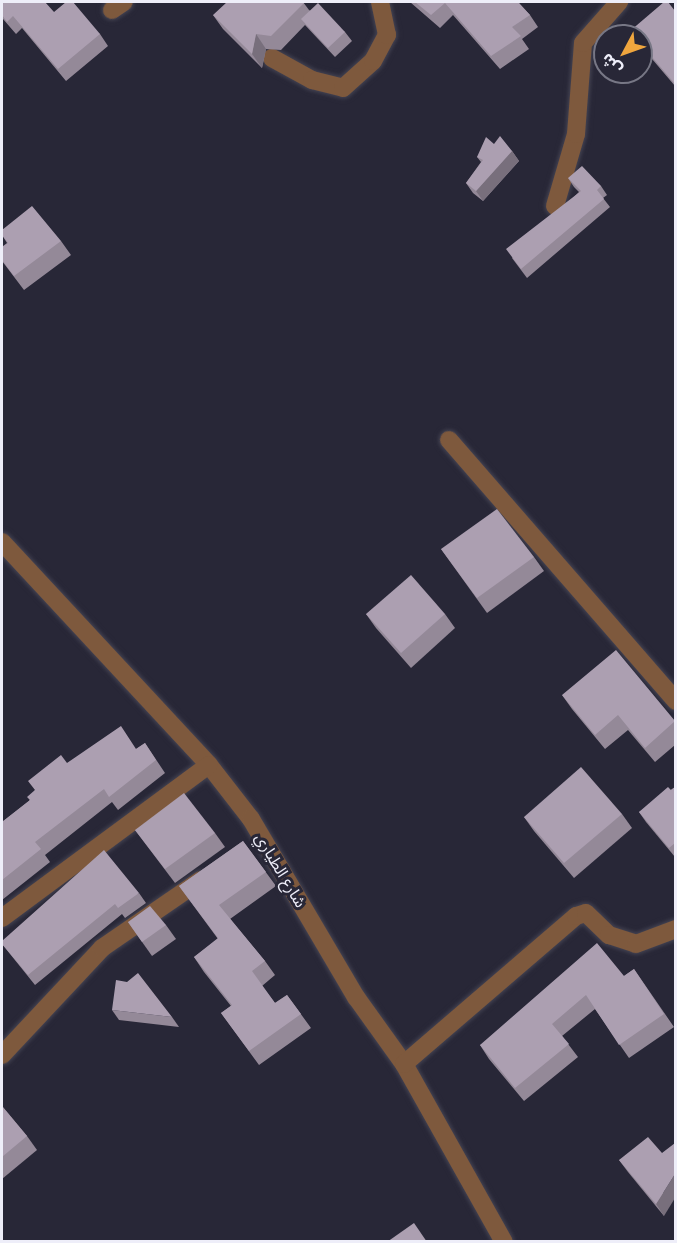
<!DOCTYPE html>
<html>
<head>
<meta charset="utf-8">
<style>
	body { margin:0 }
	#map { position:relative; width:677px; height:1243px; overflow:hidden; background:#282737; font-family:"Golos Text","Noto Sans Arabic",sans-serif }
	div>[style] { position:absolute }
	.roads { filter:drop-shadow(0 0 2px #444352) drop-shadow(0 0 2px #444352) }
	.minor>* { height:18px; margin:-9px; padding:0 9px; transform-origin:9px; border-radius:9px; background:#7e593d }
	.wall>* { inset:0; background:#948998 }
	.shaded-wall>* { inset:0; background:#786f7c }
	.building>* { inset:0; background:#ac9fb1 }
	span { translate:-50% -50%; white-space:nowrap; text-align:center; line-height:1.15; -webkit-text-stroke:6px #282737; paint-order:stroke }
	.street-label { font-size:16px; color:#eeeef9 }
	.frame { position:absolute; inset:0; border:3px solid #eeeef9; pointer-events:none }
	.north { position:absolute; left:593px; top:24px; width:60px; height:60px; box-sizing:border-box; background:#282737; border:2px solid #777785; border-radius:50%; rotate:229deg; font-size:16px; font-weight:700; line-height:24px; text-align:center; color:#eeeef9 }
	.north::after { content:''; display:block; margin:auto; width:21px; height:27px; background:#f0a63e; clip-path:polygon(50% 0,100% 100%,50% 72%,0 100%) }
</style>
</head>
<body>
<div id="map">
	<div class="roads">
		<div class="minor">
			<div style="left:112px;top:10px;width:14px;rotate:-34deg"></div>
			<div style="left:272px;top:58px;width:46px;rotate:28.8deg"></div>
			<div style="left:312px;top:80px;width:32px;rotate:14deg"></div>
			<div style="left:343px;top:88px;width:40px;rotate:-42deg"></div>
			<div style="left:373px;top:61px;width:30px;rotate:-62deg"></div>
			<div style="left:387px;top:35px;width:34px;rotate:-102deg"></div>
			<div style="left:555px;top:206px;width:75px;rotate:-73.7deg"></div>
			<div style="left:576px;top:134px;width:91px;rotate:-85.6deg"></div>
			<div style="left:583px;top:43px;width:55px;rotate:-48.7deg"></div>
			<div style="left:449px;top:440px;width:346px;rotate:49deg"></div>
			<div style="left:2px;top:542px;width:304px;rotate:47.1deg"></div>
			<div style="left:209px;top:765px;width:68px;rotate:52.1deg"></div>
			<div style="left:251px;top:819px;width:207px;rotate:59.5deg"></div>
			<div style="left:356px;top:997px;width:82px;rotate:54.4deg"></div>
			<div style="left:404px;top:1064px;width:204px;rotate:60.7deg"></div>
			<div style="left:2px;top:918px;width:257px;rotate:-36.5deg"></div>
			<div style="left:2px;top:1055px;width:146px;rotate:-46.9deg"></div>
			<div style="left:102px;top:948px;width:120px;rotate:-34.5deg"></div>
			<div style="left:404px;top:1064px;width:227px;rotate:-40.7deg"></div>
			<div style="left:576px;top:916px;width:10px;rotate:-17deg"></div>
			<div style="left:586px;top:913px;width:32px;rotate:44deg"></div>
			<div style="left:609px;top:935px;width:28px;rotate:18deg"></div>
			<div style="left:636px;top:944px;width:43px;rotate:-20.6deg"></div>
		</div>
	</div>
	<div class="wall">
		<div style="clip-path:polygon(2px 2px,54px 12px,100px 34px,108px 46px,66px 81px,22px 28px,16px 34px,3px 19px,2px 20px)"></div>
		<div style="clip-path:polygon(303px 2px,309px 10px,345px 32px,352px 41px,335px 57px,305px 25px,281px 50px,266px 49px,262px 68px,223px 29px,213px 15px)"></div>
		<div style="clip-path:polygon(410px 2px,518px 2px,530px 15px,538px 27px,522px 39px,529px 49px,500px 69px,453px 15px,440px 28px)"></div>
		<div style="clip-path:polygon(675px 11px,675px 86px,641px 46px,641px 36px,634px 36px,630px 31px)"></div>
		<div style="clip-path:polygon(494px 144px,512px 151px,519px 161px,483px 201px,473px 193px,466px 183px,481px 162px,477px 157px)"></div>
		<div style="clip-path:polygon(568px 178px,601px 186px,607px 195px,603px 198px,610px 207px,527px 278px,512px 258px,579px 192px,574px 187px)"></div>
		<div style="clip-path:polygon(2px 235px,61px 241px,71px 255px,24px 290px,2px 261px,2px 247px,7px 243px)"></div>
		<div style="clip-path:polygon(441px 549px,534px 557px,544px 571px,487px 613px)"></div>
		<div style="clip-path:polygon(366px 614px,445px 614px,455px 628px,411px 668px,376px 628px)"></div>
		<div style="clip-path:polygon(562px 695px,675px 721px,675px 745px,655px 762px,628px 730px,605px 749px,572px 709px)"></div>
		<div style="clip-path:polygon(145px 743px,165px 773px,118px 810px,112px 802px,45px 855px,50px 862px,2px 900px,2px 822px,29px 801px,35px 790px,67px 763px,136px 749px)"></div>
		<div style="clip-path:polygon(675px 787px,675px 857px,646px 822px,639px 812px)"></div>
		<div style="clip-path:polygon(622px 814px,632px 828px,574px 878px,534px 831px,524px 817px)"></div>
		<div style="clip-path:polygon(135px 830px,215px 833px,225px 847px,175px 883px)"></div>
		<div style="clip-path:polygon(243px 841px,276px 886px,230px 919px,265px 961px,275px 975px,262px 986px,275px 1003px,287px 995px,311px 1028px,259px 1065px,221px 1013px,231px 1006px,204px 972px,194px 957px,218px 939px,179px 886px)"></div>
		<div style="clip-path:polygon(139px 893px,146px 903px,125px 918px,122px 914px,35px 985px,2px 944px)"></div>
		<div style="clip-path:polygon(128px 922px,166px 925px,176px 939px,152px 956px)"></div>
		<div style="clip-path:polygon(634px 969px,674px 1027px,629px 1058px,595px 1009px,562px 1036px,578px 1057px,524px 1101px,489px 1059px,480px 1045px,624px 976px)"></div>
		<div style="clip-path:polygon(112px 1010px,172px 1017px,179px 1027px,119px 1020px)"></div>
		<div style="clip-path:polygon(2px 1106px,27px 1136px,37px 1150px,2px 1179px)"></div>
		<div style="clip-path:polygon(662px 1153px,664px 1216px,628px 1172px,619px 1160px)"></div>
	</div>
	<div class="shaded-wall">
		<div style="clip-path:polygon(256px 34px,266px 49px,262px 68px,252px 54px)"></div>
		<div style="clip-path:polygon(512px 151px,519px 161px,483px 201px,476px 191px)"></div>
		<div style="clip-path:polygon(675px 1174px,675px 1198px,664px 1216px,656px 1204px)"></div>
	</div>
	<div class="building">
		<div style="clip-path:polygon(2px 2px,45px 2px,54px 12px,66px 2px,73px 2px,100px 34px,58px 69px,13px 16px,7px 22px,2px 15px)"></div>
		<div style="clip-path:polygon(227px 2px,303px 2px,304px 3px,271px 36px,256px 34px,252px 54px,213px 15px)"></div>
		<div style="clip-path:polygon(415px 2px,518px 2px,530px 15px,512px 27px,521px 36px,491px 56px,445px 3px,431px 15px)"></div>
		<div style="clip-path:polygon(664px 2px,668px 2px,675px 11px,675px 84px,641px 44px,641px 36px,634px 36px,630px 31px)"></div>
		<div style="clip-path:polygon(318px 3px,345px 32px,328px 48px,301px 19px)"></div>
		<div style="clip-path:polygon(500px 136px,512px 151px,476px 191px,466px 183px,483px 160px,477px 157px,486px 137px,494px 144px)"></div>
		<div style="clip-path:polygon(582px 166px,601px 186px,597px 190px,604px 199px,521px 269px,506px 249px,581px 191px,568px 178px)"></div>
		<div style="clip-path:polygon(32px 206px,61px 241px,14px 276px,2px 260px,2px 247px,8px 243px,2px 235px,2px 230px)"></div>
		<div style="clip-path:polygon(497px 509px,534px 557px,477px 598px,441px 549px)"></div>
		<div style="clip-path:polygon(411px 575px,445px 614px,401px 653px,366px 614px)"></div>
		<div style="clip-path:polygon(616px 650px,675px 721px,645px 748px,618px 715px,595px 735px,562px 695px)"></div>
		<div style="clip-path:polygon(121px 726px,136px 749px,145px 743px,156px 760px,109px 797px,104px 789px,35px 842px,41px 849px,2px 880px,2px 822px,30px 800px,27px 797px,35px 790px,28px 781px,61px 755px,67px 763px)"></div>
		<div style="clip-path:polygon(581px 767px,622px 814px,564px 863px,524px 817px)"></div>
		<div style="clip-path:polygon(668px 787px,671px 790px,675px 787px,675px 843px,669px 848px,639px 812px)"></div>
		<div style="clip-path:polygon(184px 793px,215px 833px,165px 869px,135px 830px)"></div>
		<div style="clip-path:polygon(243px 841px,266px 872px,219px 905px,265px 961px,252px 971px,275px 1003px,287px 995px,301px 1014px,249px 1051px,221px 1013px,232px 1005px,194px 957px,218px 938px,179px 886px)"></div>
		<div style="clip-path:polygon(104px 850px,139px 893px,118px 908px,115px 904px,28px 975px,2px 944px,2px 941px)"></div>
		<div style="clip-path:polygon(150px 906px,166px 925px,142px 942px,128px 922px)"></div>
		<div style="clip-path:polygon(597px 943px,624px 976px,634px 969px,664px 1014px,619px 1045px,586px 995px,552px 1024px,569px 1044px,515px 1088px,480px 1045px)"></div>
		<div style="clip-path:polygon(138px 973px,172px 1017px,112px 1010px,116px 980px,127px 982px)"></div>
		<div style="clip-path:polygon(2px 1106px,27px 1136px,2px 1157px)"></div>
		<div style="clip-path:polygon(648px 1137px,662px 1153px,675px 1143px,675px 1174px,656px 1204px,619px 1160px)"></div>
		<div style="clip-path:polygon(414px 1223px,427px 1242px,387px 1242px)"></div>
	</div>
	<div class="street-label">
		<span style="left:281px;top:870px;rotate:59deg">شارع الطياري</span>
	</div>
	<div class="frame"></div>
	<div class="north">ش</div>
</div>
</body>
</html>
